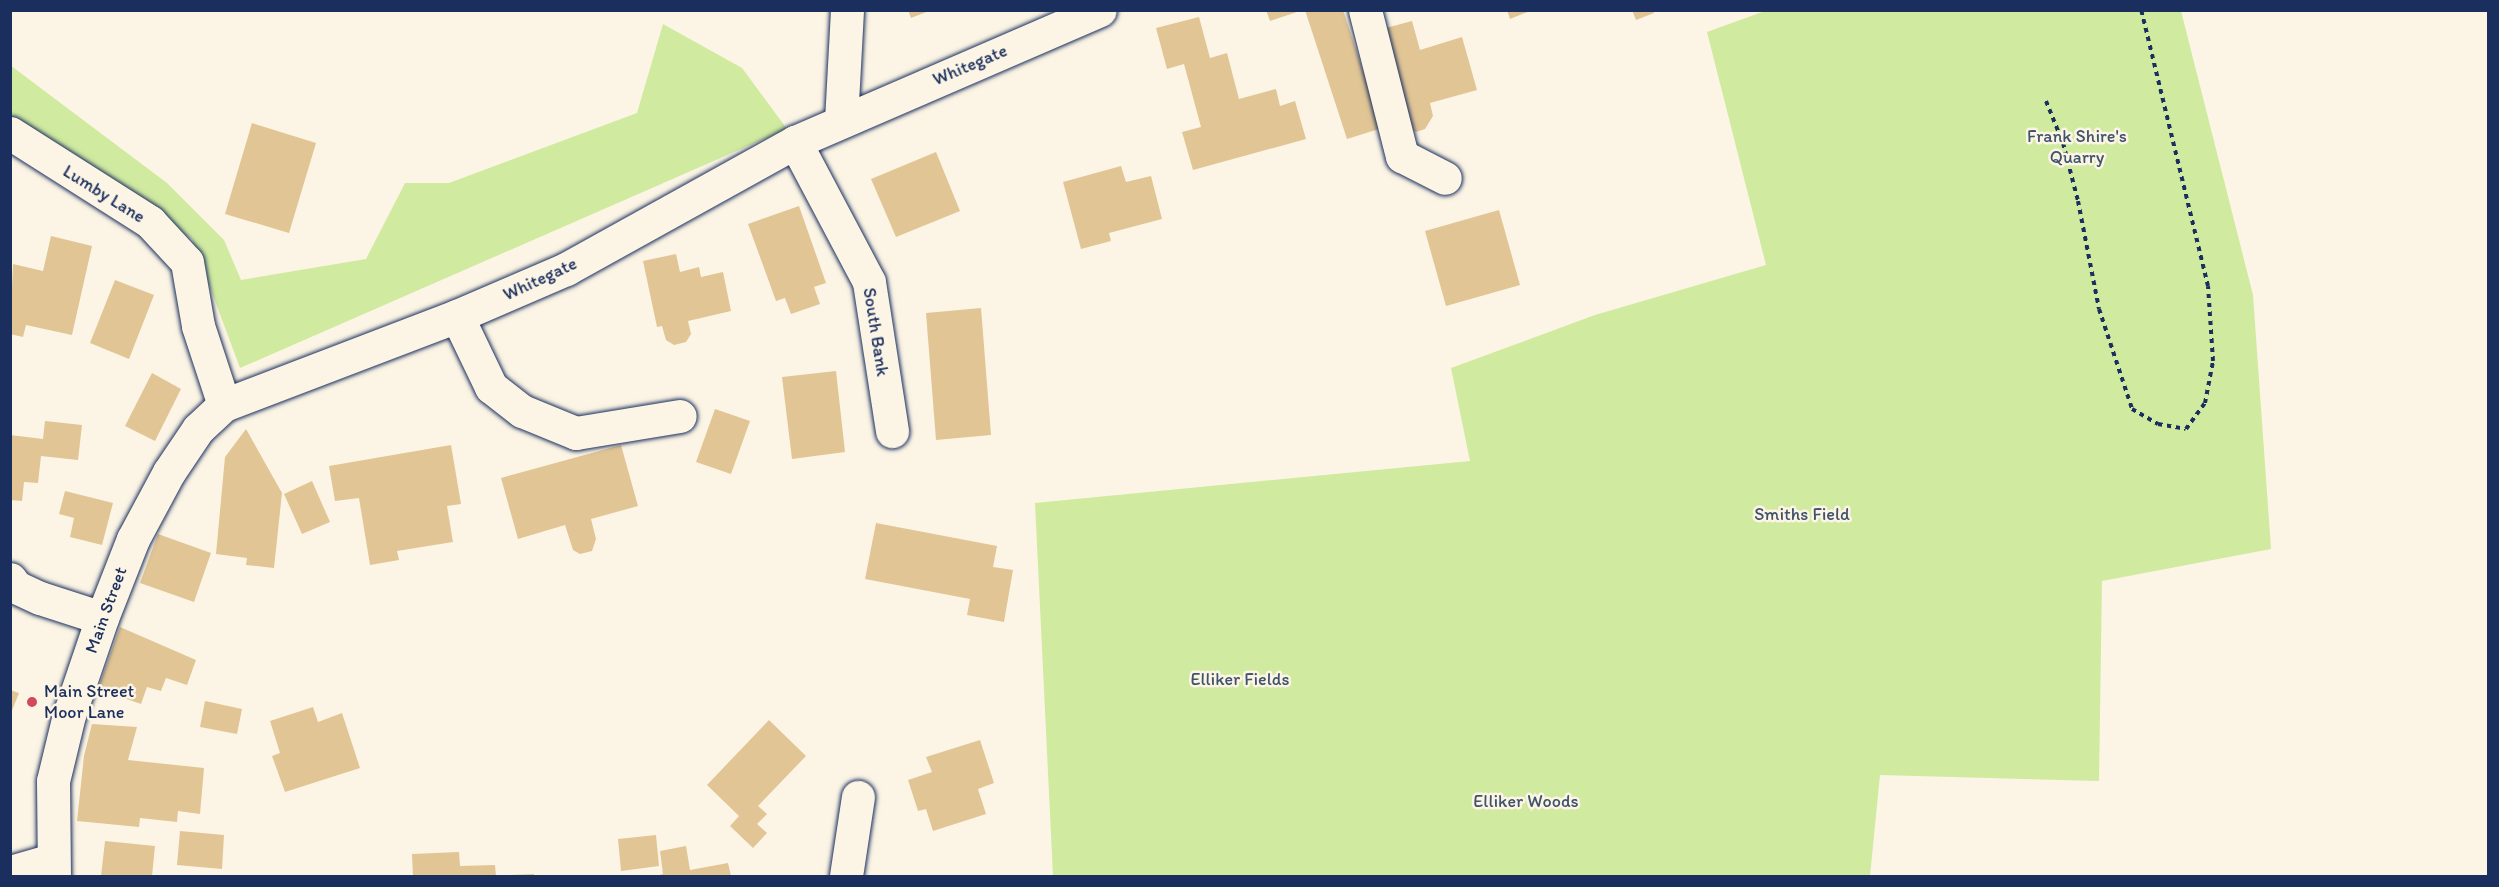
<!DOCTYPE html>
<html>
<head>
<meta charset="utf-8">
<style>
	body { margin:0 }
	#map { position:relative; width:2499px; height:887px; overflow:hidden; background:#fcf5e5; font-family:Itim,sans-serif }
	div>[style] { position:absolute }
	.green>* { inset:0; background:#d0eaa0 }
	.building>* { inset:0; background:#e1c595 }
	.path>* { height:4px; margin-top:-2px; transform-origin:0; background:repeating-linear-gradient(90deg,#1b2f5e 0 4.5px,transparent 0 9px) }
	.roads { filter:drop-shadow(0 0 2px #1b2f5e) drop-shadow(0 0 2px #1b2f5e) }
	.minor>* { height:33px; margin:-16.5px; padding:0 16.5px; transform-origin:16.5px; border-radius:16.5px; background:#fcf5e5 }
	.dots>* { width:16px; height:16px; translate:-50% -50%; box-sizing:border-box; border:3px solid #fcf5e5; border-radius:50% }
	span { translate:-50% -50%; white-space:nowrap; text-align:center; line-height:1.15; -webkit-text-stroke:5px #fcf5e5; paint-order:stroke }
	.street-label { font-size:18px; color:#1b2f5e }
	.park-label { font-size:18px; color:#3f546b }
	.poi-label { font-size:18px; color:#1b2f5e }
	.left { translate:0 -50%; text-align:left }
	.frame { position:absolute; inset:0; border:12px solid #1b2f5e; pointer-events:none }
</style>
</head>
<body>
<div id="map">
	<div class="green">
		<div style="clip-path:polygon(1765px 11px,2181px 11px,2253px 295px,2271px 549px,2102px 581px,2099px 781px,1880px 775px,1870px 876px,1053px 876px,1035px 503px,1470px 461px,1451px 368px,1595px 315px,1766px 265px,1707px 32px)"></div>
		<div style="clip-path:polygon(663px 24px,742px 68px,787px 129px,240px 368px,192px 239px,11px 116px,10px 65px,167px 183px,224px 240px,241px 280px,366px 259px,405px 183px,449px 183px,637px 113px)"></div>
	</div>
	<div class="building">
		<div style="clip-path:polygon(908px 10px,929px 10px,929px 11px,911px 18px)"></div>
		<div style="clip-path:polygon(1266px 10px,1300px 10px,1300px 11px,1270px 21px)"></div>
		<div style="clip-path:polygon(1305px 10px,1343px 10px,1382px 128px,1347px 139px)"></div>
		<div style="clip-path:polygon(1507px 10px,1530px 10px,1530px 11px,1510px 19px)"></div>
		<div style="clip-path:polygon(1632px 10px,1653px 10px,1654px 13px,1636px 20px)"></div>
		<div style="clip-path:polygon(1199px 17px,1210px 58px,1227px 53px,1239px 99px,1276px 89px,1280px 106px,1295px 101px,1306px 139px,1193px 170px,1182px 132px,1201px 127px,1184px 64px,1167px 69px,1156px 28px)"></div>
		<div style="clip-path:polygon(1412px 21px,1420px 50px,1462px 37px,1477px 90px,1430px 103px,1433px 116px,1425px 129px,1416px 132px,1402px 124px,1384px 59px,1394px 56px,1386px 28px)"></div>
		<div style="clip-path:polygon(252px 123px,316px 143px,289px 233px,225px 214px)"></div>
		<div style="clip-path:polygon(936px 152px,960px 211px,896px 237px,871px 179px)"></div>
		<div style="clip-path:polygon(1121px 166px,1126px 182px,1151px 176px,1162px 219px,1109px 233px,1111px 241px,1081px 249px,1063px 182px)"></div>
		<div style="clip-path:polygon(799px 206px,826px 283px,814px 287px,820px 304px,791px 314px,785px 298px,776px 301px,748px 224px)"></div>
		<div style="clip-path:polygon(1499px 210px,1520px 285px,1446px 306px,1425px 231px)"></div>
		<div style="clip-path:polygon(51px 236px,92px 246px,72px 335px,26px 325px,23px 337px,10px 334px,13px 264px,43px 271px)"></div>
		<div style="clip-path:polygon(676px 254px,680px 272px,699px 267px,701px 277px,723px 272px,731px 311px,688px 321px,691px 334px,686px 342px,674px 345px,666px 340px,662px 326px,657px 327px,643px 261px)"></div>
		<div style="clip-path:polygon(115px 280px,154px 295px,129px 359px,90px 343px)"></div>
		<div style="clip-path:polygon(981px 308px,991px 435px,936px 440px,926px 313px)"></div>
		<div style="clip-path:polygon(836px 371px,845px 452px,792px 459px,782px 377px)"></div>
		<div style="clip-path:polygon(152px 373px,181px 389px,155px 441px,125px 426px)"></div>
		<div style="clip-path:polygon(715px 409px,750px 421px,731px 474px,696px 462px)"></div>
		<div style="clip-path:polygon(45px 421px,82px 425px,78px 460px,41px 456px,38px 483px,24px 482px,22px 501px,10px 500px,10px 435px,43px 439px)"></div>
		<div style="clip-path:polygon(246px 429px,282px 493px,274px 568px,246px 565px,247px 558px,216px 554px,225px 457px)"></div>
		<div style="clip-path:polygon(451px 445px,461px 504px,447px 506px,453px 542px,397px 551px,399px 560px,370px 565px,359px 498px,335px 501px,329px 466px)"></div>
		<div style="clip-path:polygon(621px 445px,638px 506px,591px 519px,596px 539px,592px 551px,580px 554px,573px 550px,565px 525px,518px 539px,501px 478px)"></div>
		<div style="clip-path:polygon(312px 481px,330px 522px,302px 534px,284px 494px)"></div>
		<div style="clip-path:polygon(65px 491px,113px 503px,102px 545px,70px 537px,74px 518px,59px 514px)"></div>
		<div style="clip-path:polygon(876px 523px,997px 546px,993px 567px,1013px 570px,1004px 622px,967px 615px,970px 599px,865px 579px)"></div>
		<div style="clip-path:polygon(158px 534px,211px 553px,194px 602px,140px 583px)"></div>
		<div style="clip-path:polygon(120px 627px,196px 660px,187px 685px,166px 678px,161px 691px,147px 687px,141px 704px,98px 689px)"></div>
		<div style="clip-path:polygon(10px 690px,19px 693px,11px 713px,10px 713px)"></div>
		<div style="clip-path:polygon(205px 701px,242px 709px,237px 734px,200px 727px)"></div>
		<div style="clip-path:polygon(313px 707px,318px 722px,342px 713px,360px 768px,285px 792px,272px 756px,280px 753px,270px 721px)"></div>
		<div style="clip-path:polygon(769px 720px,806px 756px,758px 806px,767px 814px,757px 824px,767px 833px,753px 848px,730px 826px,739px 816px,707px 785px)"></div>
		<div style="clip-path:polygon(92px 724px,137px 727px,128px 760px,204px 768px,200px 814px,178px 811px,177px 822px,140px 818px,139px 827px,77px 821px,84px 756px)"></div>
		<div style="clip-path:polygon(980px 740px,994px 783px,978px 789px,986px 814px,933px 831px,926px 809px,918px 811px,908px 780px,932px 772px,926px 757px)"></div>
		<div style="clip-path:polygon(180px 831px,224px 835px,222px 869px,177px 865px)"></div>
		<div style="clip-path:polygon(656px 835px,659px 866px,621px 871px,618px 839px)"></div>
		<div style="clip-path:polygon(105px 841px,155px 846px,152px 876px,101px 876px)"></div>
		<div style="clip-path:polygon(686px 846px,690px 870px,728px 863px,731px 876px,655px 876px,663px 874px,660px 851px)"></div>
		<div style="clip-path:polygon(459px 852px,460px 866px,495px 865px,496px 876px,413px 876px,412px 854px)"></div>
		<div style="clip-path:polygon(534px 874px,534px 876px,508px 876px,508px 875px)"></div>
	</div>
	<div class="path">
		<div style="left:2046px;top:101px;width:45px;rotate:68deg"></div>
		<div style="left:2063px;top:143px;width:60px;rotate:75.5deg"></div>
		<div style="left:2078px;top:201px;width:110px;rotate:79deg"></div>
		<div style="left:2099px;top:309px;width:105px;rotate:71.7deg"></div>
		<div style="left:2132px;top:409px;width:30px;rotate:30deg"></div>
		<div style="left:2158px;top:424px;width:28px;rotate:10deg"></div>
		<div style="left:2186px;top:429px;width:32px;rotate:-54deg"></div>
		<div style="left:2205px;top:403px;width:43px;rotate:-79.2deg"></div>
		<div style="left:2213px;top:361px;width:75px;rotate:-93.8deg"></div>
		<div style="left:2208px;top:286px;width:284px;rotate:-103.6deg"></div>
	</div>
	<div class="roads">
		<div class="minor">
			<div style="left:1365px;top:10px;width:151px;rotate:75.8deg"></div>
			<div style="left:1402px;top:156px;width:48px;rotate:27.1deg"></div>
			<div style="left:841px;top:121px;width:111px;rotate:-86.9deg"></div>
			<div style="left:10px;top:133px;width:166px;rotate:32.4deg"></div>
			<div style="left:150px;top:222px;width:54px;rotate:47.2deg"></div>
			<div style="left:187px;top:262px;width:65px;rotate:80.2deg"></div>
			<div style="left:198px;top:326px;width:83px;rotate:71.8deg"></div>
			<div style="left:795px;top:142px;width:158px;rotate:62.1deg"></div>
			<div style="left:869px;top:282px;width:151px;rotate:81.2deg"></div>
			<div style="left:457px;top:316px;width:79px;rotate:64.4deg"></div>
			<div style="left:491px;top:387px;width:39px;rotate:38deg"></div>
			<div style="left:522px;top:411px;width:58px;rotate:22.2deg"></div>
			<div style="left:576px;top:433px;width:105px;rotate:-9.3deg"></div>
			<div style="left:10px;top:579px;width:10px;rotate:53deg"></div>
			<div style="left:16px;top:587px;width:26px;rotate:25deg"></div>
			<div style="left:40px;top:598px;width:65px;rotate:17.9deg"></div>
			<div style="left:10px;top:872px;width:44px;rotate:-15.9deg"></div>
			<div style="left:54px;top:876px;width:95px;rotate:-90.6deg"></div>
			<div style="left:53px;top:781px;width:68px;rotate:-76.4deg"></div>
			<div style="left:69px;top:715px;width:102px;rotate:-71.2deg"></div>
			<div style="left:102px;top:618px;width:85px;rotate:-68.6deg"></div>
			<div style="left:133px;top:539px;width:76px;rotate:-61.8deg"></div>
			<div style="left:169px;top:472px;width:52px;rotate:-56deg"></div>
			<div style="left:198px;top:429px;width:35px;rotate:-43deg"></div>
			<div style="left:224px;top:405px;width:249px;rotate:-20.9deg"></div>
			<div style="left:457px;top:316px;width:119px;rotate:-23.3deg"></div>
			<div style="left:566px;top:269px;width:262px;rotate:-29deg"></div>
			<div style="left:795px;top:142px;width:332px;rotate:-23.4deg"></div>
			<div style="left:846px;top:876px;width:80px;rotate:-81.4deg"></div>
		</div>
	</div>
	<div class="dots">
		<div style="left:32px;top:702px;background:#d1495b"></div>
	</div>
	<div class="street-label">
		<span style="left:970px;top:65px;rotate:-23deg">Whitegate</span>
		<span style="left:104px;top:194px;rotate:32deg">Lumby Lane</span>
		<span style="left:540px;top:279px;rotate:-25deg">Whitegate</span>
		<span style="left:876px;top:332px;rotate:81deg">South Bank</span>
		<span style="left:106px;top:610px;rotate:-70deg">Main Street</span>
	</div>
	<div class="park-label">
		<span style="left:2077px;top:147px">Frank Shire's<br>Quarry</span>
		<span style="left:1802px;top:514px">Smiths Field</span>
		<span style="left:1240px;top:679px">Elliker Fields</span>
		<span style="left:1526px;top:801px">Elliker Woods</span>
	</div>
	<div class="poi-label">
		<span class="left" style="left:44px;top:702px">Main Street<br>Moor Lane</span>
	</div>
	<div class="frame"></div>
</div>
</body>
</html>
